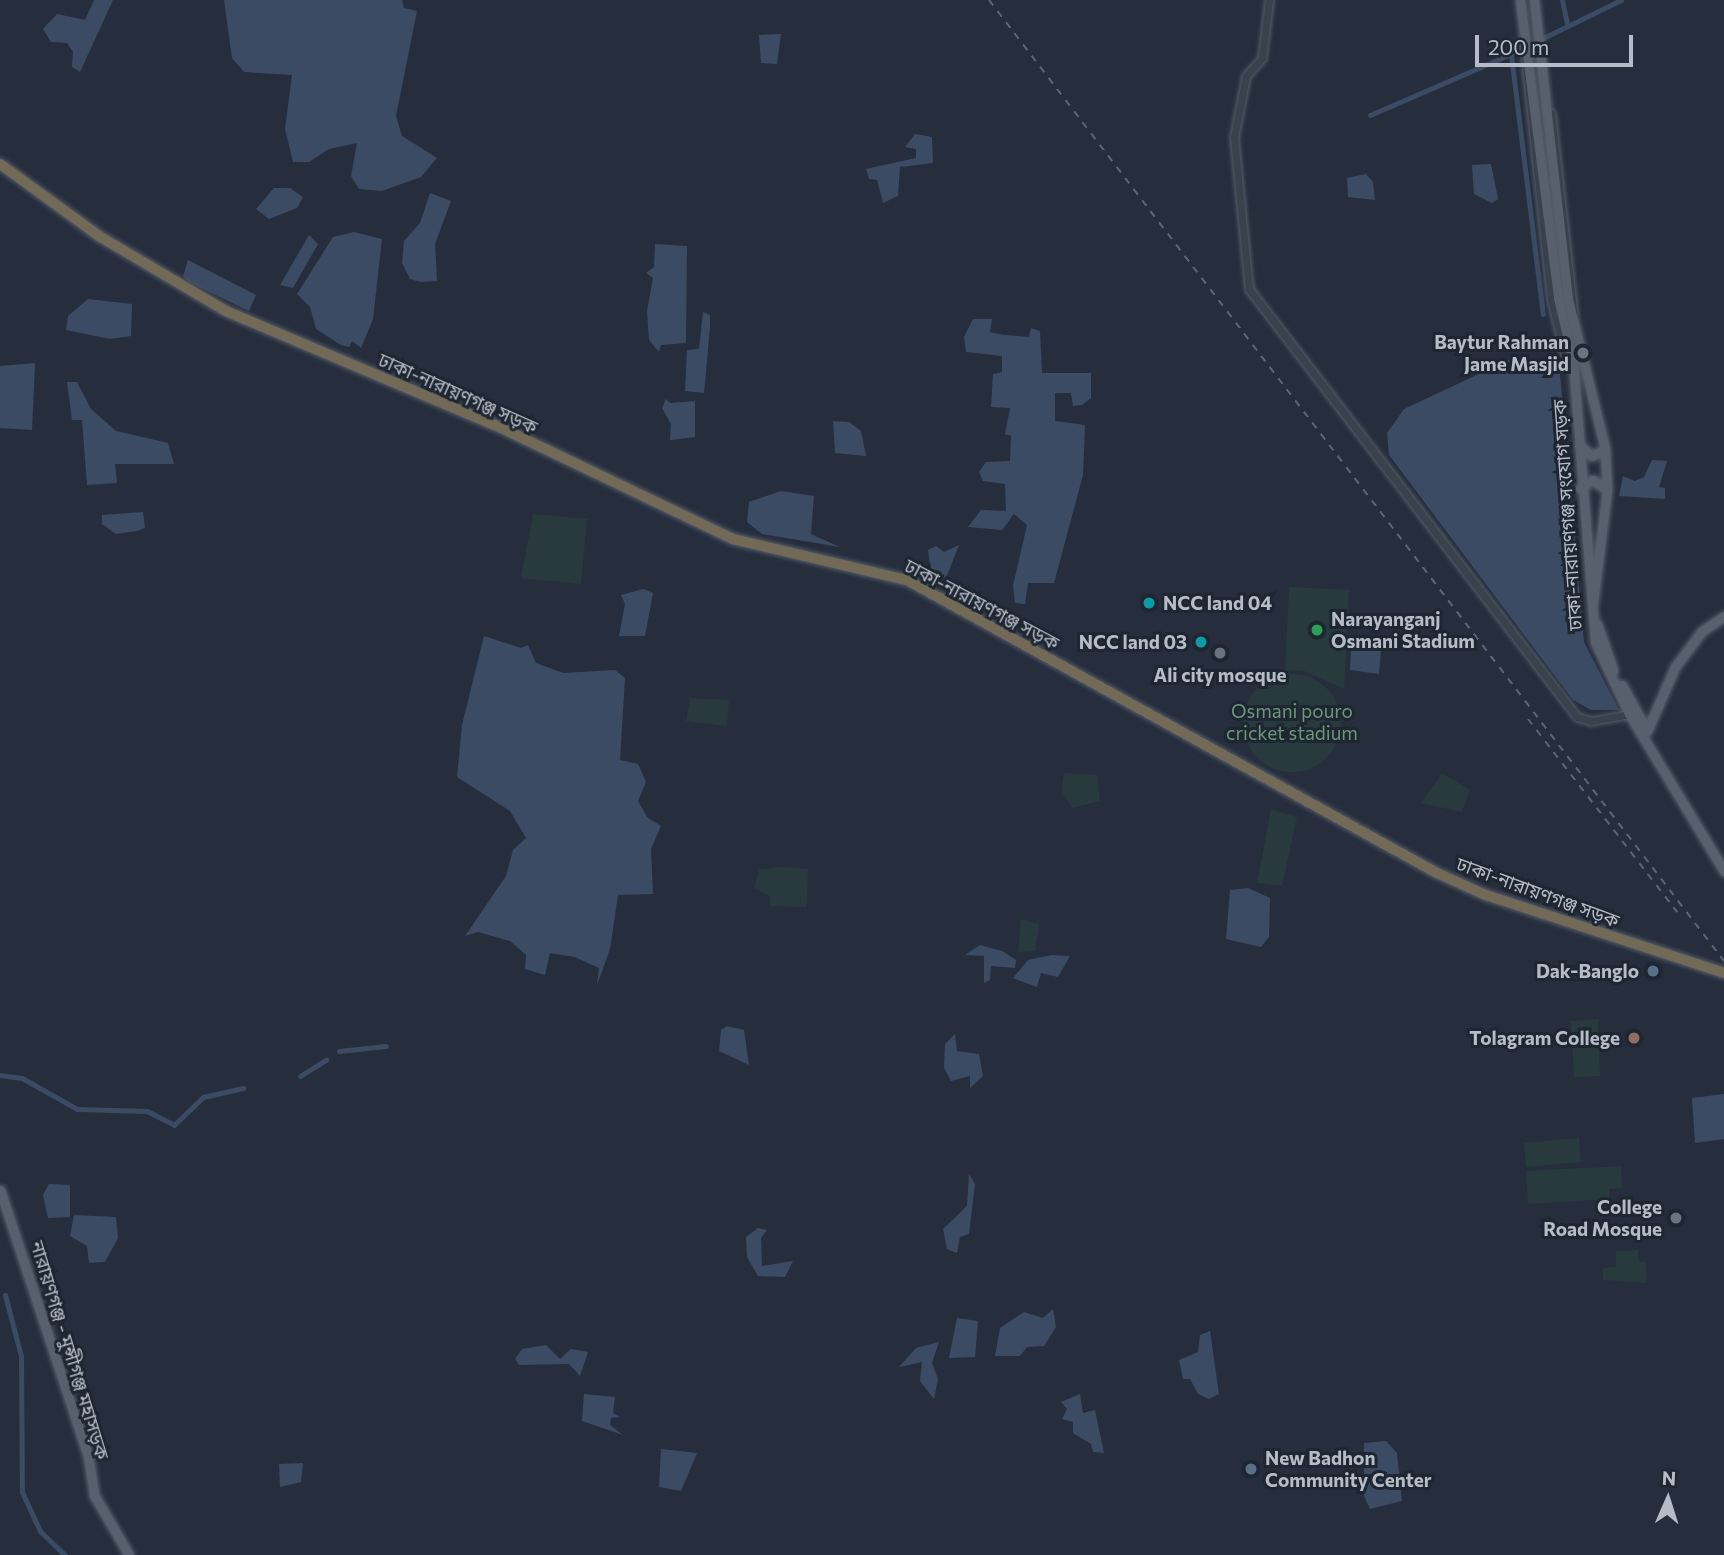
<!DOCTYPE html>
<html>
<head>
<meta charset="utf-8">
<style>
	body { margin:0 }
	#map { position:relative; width:1724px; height:1555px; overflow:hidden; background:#262e3d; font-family:Commissioner,"Noto Sans Bengali",sans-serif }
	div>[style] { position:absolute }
	.green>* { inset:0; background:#283a3e }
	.round { border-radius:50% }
	.water>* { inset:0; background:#3c4b64 }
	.canal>* { height:5px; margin:-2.5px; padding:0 2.5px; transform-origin:2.5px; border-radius:2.5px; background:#3c4b64 }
	.roads { filter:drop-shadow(0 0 2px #545c68) drop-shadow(0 0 2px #545c68) }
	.minor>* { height:7px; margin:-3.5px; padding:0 3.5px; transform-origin:3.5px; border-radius:3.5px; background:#39414d }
	.major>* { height:9px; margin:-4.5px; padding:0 4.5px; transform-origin:4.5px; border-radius:4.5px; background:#58606d }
	.highway>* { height:10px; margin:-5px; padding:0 5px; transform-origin:5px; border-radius:5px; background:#726957 }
	.rail>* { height:2px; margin-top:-1px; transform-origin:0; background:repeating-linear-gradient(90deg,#5c6573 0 7px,transparent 0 14px) }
	.dots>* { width:19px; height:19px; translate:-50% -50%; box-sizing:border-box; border:4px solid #1e2632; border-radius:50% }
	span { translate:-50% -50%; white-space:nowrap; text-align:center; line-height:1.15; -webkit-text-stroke:6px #1e2632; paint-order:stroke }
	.poi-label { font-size:19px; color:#b5bcc8; font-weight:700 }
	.right { translate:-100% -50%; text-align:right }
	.left { translate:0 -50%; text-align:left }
	.street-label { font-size:19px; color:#b5bcc8 }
	.park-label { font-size:19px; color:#6e9779 }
	.north { position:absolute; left:1633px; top:1464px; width:70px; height:70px; -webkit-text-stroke:5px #1e2632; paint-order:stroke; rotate:3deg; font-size:19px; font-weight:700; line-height:28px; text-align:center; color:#b5bcc8 }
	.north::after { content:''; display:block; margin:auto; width:24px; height:32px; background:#b5bcc8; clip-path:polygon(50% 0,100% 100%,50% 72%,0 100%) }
	.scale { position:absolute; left:1475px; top:35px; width:158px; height:32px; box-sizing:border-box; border:4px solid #b5bcc8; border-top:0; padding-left:9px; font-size:21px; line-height:24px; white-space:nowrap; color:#b5bcc8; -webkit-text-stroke:5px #1e2632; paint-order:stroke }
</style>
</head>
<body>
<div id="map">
	<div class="green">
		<div style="clip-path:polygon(533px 514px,587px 519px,581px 584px,521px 578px)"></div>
		<div style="clip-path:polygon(1289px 587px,1349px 590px,1344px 689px,1304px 671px,1285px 670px)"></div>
		<div class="round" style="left:1243px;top:674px;width:98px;height:98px"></div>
		<div style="clip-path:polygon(690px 698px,729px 700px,727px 726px,686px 721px)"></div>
		<div style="clip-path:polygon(1064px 773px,1097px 775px,1100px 801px,1072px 808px,1061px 790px)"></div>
		<div style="clip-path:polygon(1442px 773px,1470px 790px,1462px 812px,1421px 803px)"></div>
		<div style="clip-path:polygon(1271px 809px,1297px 817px,1282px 886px,1257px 883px)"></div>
		<div style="clip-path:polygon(781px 867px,808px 869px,807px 907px,769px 906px,770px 896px,754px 888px,759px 870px)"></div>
		<div style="clip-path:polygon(1021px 919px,1039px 924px,1035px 951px,1018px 952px)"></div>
		<div style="clip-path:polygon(1598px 1019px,1600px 1076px,1574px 1077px,1571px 1021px)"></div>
		<div style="clip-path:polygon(1579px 1138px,1581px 1162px,1526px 1167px,1524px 1143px)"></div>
		<div style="clip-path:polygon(1621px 1166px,1622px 1188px,1609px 1189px,1609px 1199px,1528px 1204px,1526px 1171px)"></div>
		<div style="clip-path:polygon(1638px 1250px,1639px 1262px,1646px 1262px,1647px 1283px,1603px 1280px,1603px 1268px,1616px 1267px,1616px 1251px)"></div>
	</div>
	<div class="water">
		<div style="clip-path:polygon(94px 0,113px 0,80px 72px,72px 67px,73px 52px,67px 43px,51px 42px,43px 29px,57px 14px,85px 20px)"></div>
		<div style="clip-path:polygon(224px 0,402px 0,404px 8px,417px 11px,396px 116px,402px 136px,437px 158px,421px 177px,382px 191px,359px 189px,351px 176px,357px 143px,329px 149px,309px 162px,293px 162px,285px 129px,292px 75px,244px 72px,232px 58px)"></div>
		<div style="clip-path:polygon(781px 34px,777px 64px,761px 63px,759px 35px)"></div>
		<div style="clip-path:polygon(915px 134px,932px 137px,933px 163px,900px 167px,898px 196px,883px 203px,877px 180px,869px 179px,866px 169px,916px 158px,916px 149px,905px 147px)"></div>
		<div style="clip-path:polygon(1491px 164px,1498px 199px,1492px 203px,1474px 194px,1472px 165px)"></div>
		<div style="clip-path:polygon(1366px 174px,1373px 182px,1375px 200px,1348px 197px,1347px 178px)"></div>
		<div style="clip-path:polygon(274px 188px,290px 188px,303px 197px,297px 208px,269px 219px,256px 209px)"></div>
		<div style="clip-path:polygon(430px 193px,451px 201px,435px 244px,437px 281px,421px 282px,410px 279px,402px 263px,404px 241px,420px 223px)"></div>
		<div style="clip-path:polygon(354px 232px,382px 239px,373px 319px,361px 348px,352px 341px,349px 347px,341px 345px,316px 329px,310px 307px,297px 294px,333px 237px)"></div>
		<div style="clip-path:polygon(309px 235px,318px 244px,293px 288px,280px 285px)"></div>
		<div style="clip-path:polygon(655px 244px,687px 246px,686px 343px,661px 345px,659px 352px,649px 340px,647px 311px,653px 278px,646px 273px,654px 267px)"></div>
		<div style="clip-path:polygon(188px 260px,256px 295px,249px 311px,189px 282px,183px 276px)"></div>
		<div style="clip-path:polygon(88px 299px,132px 304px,131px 336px,110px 339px,66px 330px,68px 316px)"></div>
		<div style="clip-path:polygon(703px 312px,710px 315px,710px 327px,704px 393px,685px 391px,687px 350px,699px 349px)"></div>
		<div style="clip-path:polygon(973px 319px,992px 319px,990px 332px,1004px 335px,1029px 337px,1031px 328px,1040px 331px,1042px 373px,1091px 373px,1091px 398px,1082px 405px,1073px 406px,1071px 393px,1055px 393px,1055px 421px,1085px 425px,1083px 475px,1054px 583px,1028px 583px,1025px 604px,1015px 603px,1013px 586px,1027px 525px,1014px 514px,1002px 530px,968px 527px,981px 510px,1006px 511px,1005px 484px,983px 481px,979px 472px,986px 462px,1010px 461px,1011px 436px,1005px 434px,1010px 408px,991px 407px,993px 374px,1002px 372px,1002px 356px,966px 352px,964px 337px)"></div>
		<div style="clip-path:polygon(1515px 357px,1559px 363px,1584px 642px,1619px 710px,1591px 710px,1573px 700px,1389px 455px,1387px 433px,1404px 409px)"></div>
		<div style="clip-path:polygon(35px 363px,32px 430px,0 428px,0 366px)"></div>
		<div style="clip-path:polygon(67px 382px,77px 382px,91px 409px,116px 431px,168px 443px,174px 464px,115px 464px,117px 483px,87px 485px,82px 420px,72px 420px)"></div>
		<div style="clip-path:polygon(666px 399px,670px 403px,695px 401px,695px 437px,670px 440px,671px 424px,662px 408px)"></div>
		<div style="clip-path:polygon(833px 421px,849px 422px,861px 431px,866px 456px,835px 453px)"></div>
		<div style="clip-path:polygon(1652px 460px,1667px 461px,1659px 487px,1665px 488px,1665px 499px,1619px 496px,1623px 476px,1635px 481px,1644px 477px)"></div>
		<div style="clip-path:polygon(781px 491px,814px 496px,811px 534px,840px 547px,762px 534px,747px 522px,749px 502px)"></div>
		<div style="clip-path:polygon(143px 512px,145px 528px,137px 531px,116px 534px,102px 524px,102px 515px)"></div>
		<div style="clip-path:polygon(959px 545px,946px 578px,931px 574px,928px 550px,936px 546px,944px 552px)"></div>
		<div style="clip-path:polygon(643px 589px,653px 593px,645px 636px,619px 636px,625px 604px,621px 595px)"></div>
		<div style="clip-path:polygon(484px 636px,521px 648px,528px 645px,536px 663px,563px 673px,615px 670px,625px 678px,620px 760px,638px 764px,646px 782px,638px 801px,647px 817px,661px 826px,651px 849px,653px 894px,618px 895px,610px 949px,597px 985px,599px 968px,575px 957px,550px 953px,545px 975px,525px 969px,526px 955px,510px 941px,478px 932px,465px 936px,506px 876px,513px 850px,526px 838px,510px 811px,457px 777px,462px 725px)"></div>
		<div style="clip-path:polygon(1351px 647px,1381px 650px,1379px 674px,1350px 670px)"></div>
		<div style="clip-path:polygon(1248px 888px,1270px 898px,1269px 937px,1261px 947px,1226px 939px,1230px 890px)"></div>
		<div style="clip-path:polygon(980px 945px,1002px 951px,1016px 960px,1015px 968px,991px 966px,990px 980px,984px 983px,984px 956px,965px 955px)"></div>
		<div style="clip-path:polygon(1052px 955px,1070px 956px,1058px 977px,1041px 973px,1037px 987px,1013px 978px,1028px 960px)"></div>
		<div style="clip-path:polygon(727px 1026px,744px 1030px,749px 1065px,719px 1051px,721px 1030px)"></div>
		<div style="clip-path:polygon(955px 1034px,957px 1051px,979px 1054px,983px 1076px,970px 1088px,970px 1076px,951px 1081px,944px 1068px,945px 1044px)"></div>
		<div style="clip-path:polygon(1724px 1094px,1724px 1139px,1695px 1143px,1692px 1098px)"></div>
		<div style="clip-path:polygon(969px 1174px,975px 1184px,969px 1234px,960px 1237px,957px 1253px,947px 1249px,943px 1229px,967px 1206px)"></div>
		<div style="clip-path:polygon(49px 1184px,70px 1185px,70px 1217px,48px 1218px,43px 1195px)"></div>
		<div style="clip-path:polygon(74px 1215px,116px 1217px,118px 1238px,105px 1262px,89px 1263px,87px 1246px,70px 1236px)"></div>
		<div style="clip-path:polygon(758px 1228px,767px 1230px,761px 1238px,762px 1266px,793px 1261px,785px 1277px,758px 1276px,747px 1257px,746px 1237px)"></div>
		<div style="clip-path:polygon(1053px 1309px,1056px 1327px,1044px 1346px,1027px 1347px,1020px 1356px,995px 1356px,1000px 1328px,1024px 1312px,1043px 1318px)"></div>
		<div style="clip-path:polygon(957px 1318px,978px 1321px,975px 1357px,949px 1358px)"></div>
		<div style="clip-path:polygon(1210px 1331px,1219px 1394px,1209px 1399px,1198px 1394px,1190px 1379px,1183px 1379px,1179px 1360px,1198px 1352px,1200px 1335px)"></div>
		<div style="clip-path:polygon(939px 1342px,932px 1363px,938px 1379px,934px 1399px,920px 1381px,922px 1362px,899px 1367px,916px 1348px)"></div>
		<div style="clip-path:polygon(546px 1345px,560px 1359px,571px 1349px,588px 1352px,580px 1376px,569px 1364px,519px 1365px,515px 1359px,522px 1349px)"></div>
		<div style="clip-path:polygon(584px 1394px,615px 1397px,613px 1413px,620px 1417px,611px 1418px,610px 1425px,623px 1435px,582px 1421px)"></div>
		<div style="clip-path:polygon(1080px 1394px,1083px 1413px,1095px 1410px,1104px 1453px,1093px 1452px,1091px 1444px,1073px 1433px,1073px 1422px,1062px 1419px,1067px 1409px,1061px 1402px)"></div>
		<div style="clip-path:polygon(1386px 1441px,1397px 1453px,1402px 1501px,1370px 1509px,1364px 1496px,1364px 1443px)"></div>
		<div style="clip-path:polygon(661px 1449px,697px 1453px,681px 1491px,659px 1487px)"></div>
		<div style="clip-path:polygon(303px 1463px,301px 1482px,280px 1487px,279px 1464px)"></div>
	</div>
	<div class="canal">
		<div style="left:1562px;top:0;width:25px;rotate:78deg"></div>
		<div style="left:1541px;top:39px;width:89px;rotate:-26deg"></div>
		<div style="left:1511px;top:55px;width:261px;rotate:83deg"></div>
		<div style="left:1370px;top:115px;width:161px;rotate:-23.4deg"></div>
		<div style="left:339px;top:1051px;width:47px;rotate:-6.1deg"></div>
		<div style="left:0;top:1075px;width:22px;rotate:8deg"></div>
		<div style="left:22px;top:1078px;width:63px;rotate:29.4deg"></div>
		<div style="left:77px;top:1109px;width:70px;rotate:1.6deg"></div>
		<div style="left:147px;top:1111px;width:30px;rotate:27deg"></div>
		<div style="left:174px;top:1125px;width:40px;rotate:-44deg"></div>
		<div style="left:203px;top:1097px;width:41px;rotate:-12.7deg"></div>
		<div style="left:300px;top:1076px;width:31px;rotate:-32deg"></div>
		<div style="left:5px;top:1295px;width:63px;rotate:75.3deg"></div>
		<div style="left:21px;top:1356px;width:136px;rotate:89.6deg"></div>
		<div style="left:22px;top:1492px;width:43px;rotate:65.2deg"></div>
		<div style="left:40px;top:1531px;width:35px;rotate:44deg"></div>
	</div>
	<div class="roads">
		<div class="minor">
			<div style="left:1269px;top:0;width:58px;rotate:96.9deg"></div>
			<div style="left:1262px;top:58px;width:24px;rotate:132deg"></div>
			<div style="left:1246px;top:76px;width:62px;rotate:101.1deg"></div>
			<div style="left:1234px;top:137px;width:153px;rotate:84.4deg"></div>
			<div style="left:1249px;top:289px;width:539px;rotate:52.54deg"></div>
			<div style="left:1577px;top:717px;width:15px;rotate:16deg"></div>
			<div style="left:1591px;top:721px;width:39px;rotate:-10deg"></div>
			<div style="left:1523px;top:37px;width:263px;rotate:83.9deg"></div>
			<div style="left:1551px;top:299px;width:55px;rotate:76.2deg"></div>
			<div style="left:1564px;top:352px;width:12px;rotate:48deg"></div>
			<div style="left:1551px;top:113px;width:205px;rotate:83.6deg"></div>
		</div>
		<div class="major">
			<div style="left:1520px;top:0;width:300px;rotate:82.7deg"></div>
			<div style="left:1558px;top:298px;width:65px;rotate:76.6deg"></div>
			<div style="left:1573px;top:361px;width:282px;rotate:85.5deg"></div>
			<div style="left:1595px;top:642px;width:80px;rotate:64.7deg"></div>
			<div style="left:1629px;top:714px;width:184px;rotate:58.8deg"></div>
			<div style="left:1534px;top:0;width:301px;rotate:83.5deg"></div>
			<div style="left:1568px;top:299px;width:154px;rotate:76.1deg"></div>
			<div style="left:1605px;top:449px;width:41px;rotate:87.2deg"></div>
			<div style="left:1607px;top:490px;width:114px;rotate:97.1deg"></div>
			<div style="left:1579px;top:445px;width:17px;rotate:40deg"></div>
			<div style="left:1592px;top:456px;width:15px;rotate:-28deg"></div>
			<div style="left:1580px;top:488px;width:15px;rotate:-32deg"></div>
			<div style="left:1593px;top:480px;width:17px;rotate:36deg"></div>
			<div style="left:1597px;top:624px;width:49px;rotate:70.8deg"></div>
			<div style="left:1622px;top:685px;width:52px;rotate:61.5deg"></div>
			<div style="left:1647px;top:731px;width:70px;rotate:-66.4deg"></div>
			<div style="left:1675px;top:667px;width:45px;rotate:-53.1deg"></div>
			<div style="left:1702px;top:631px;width:27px;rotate:-34deg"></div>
			<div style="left:0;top:1190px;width:280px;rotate:71.7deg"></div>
			<div style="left:88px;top:1456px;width:39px;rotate:81deg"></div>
			<div style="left:94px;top:1495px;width:69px;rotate:59.7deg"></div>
		</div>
		<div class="highway">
			<div style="left:0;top:164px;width:122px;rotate:36deg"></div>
			<div style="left:99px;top:236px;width:147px;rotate:30.6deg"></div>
			<div style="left:226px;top:311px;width:292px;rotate:23deg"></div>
			<div style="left:495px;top:425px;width:264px;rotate:25.6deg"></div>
			<div style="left:733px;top:539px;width:179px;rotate:13.3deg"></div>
			<div style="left:907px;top:580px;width:603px;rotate:28.94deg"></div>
			<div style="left:1435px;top:872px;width:53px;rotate:24.6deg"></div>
			<div style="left:1483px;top:894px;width:254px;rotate:18.1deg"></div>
		</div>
	</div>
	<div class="rail">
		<div style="left:989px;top:0;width:1210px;rotate:52.59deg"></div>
		<div style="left:1528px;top:719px;width:244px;rotate:52.3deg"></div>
	</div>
	<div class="dots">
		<div style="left:1583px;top:353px;background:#6b7280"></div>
		<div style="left:1149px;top:603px;background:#0f9aa8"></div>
		<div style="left:1317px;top:630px;background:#2e9e5b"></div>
		<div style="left:1201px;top:642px;background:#0f9aa8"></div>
		<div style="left:1220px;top:653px;background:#6b7280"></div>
		<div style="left:1653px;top:971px;background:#5c6f8a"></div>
		<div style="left:1634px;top:1038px;background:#8d6e63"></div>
		<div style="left:1676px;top:1218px;background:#6b7280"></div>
		<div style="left:1251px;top:1469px;background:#5c6f8a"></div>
	</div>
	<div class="poi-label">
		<span class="right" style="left:1569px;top:353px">Baytur Rahman<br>Jame Masjid</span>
		<span class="left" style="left:1163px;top:603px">NCC land 04</span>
		<span class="left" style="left:1331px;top:630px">Narayanganj<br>Osmani Stadium</span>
		<span class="right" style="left:1187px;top:642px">NCC land 03</span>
		<span style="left:1220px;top:675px">Ali city mosque</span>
		<span class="right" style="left:1639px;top:971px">Dak-Banglo</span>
		<span class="right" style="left:1620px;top:1038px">Tolagram College</span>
		<span class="right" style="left:1662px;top:1218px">College<br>Road Mosque</span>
		<span class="left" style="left:1265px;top:1469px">New Badhon<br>Community Center</span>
	</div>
	<div class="street-label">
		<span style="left:458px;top:393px;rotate:24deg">ঢাকা-নারায়ণগঞ্জ সড়ক</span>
		<span style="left:1567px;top:515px;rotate:-94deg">ঢাকা-নারায়ণগঞ্জ সংযোগ সড়ক</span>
		<span style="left:982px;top:604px;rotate:28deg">ঢাকা-নারায়ণগঞ্জ সড়ক</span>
		<span style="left:1538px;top:892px;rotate:20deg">ঢাকা-নারায়ণগঞ্জ সড়ক</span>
		<span style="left:70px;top:1350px;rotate:73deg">নারায়ণগঞ্জ - মুন্সীগঞ্জ মহাসড়ক</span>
	</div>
	<div class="park-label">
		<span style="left:1292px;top:722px">Osmani pouro<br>cricket stadium</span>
	</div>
	<div class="north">N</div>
	<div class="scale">200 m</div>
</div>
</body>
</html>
